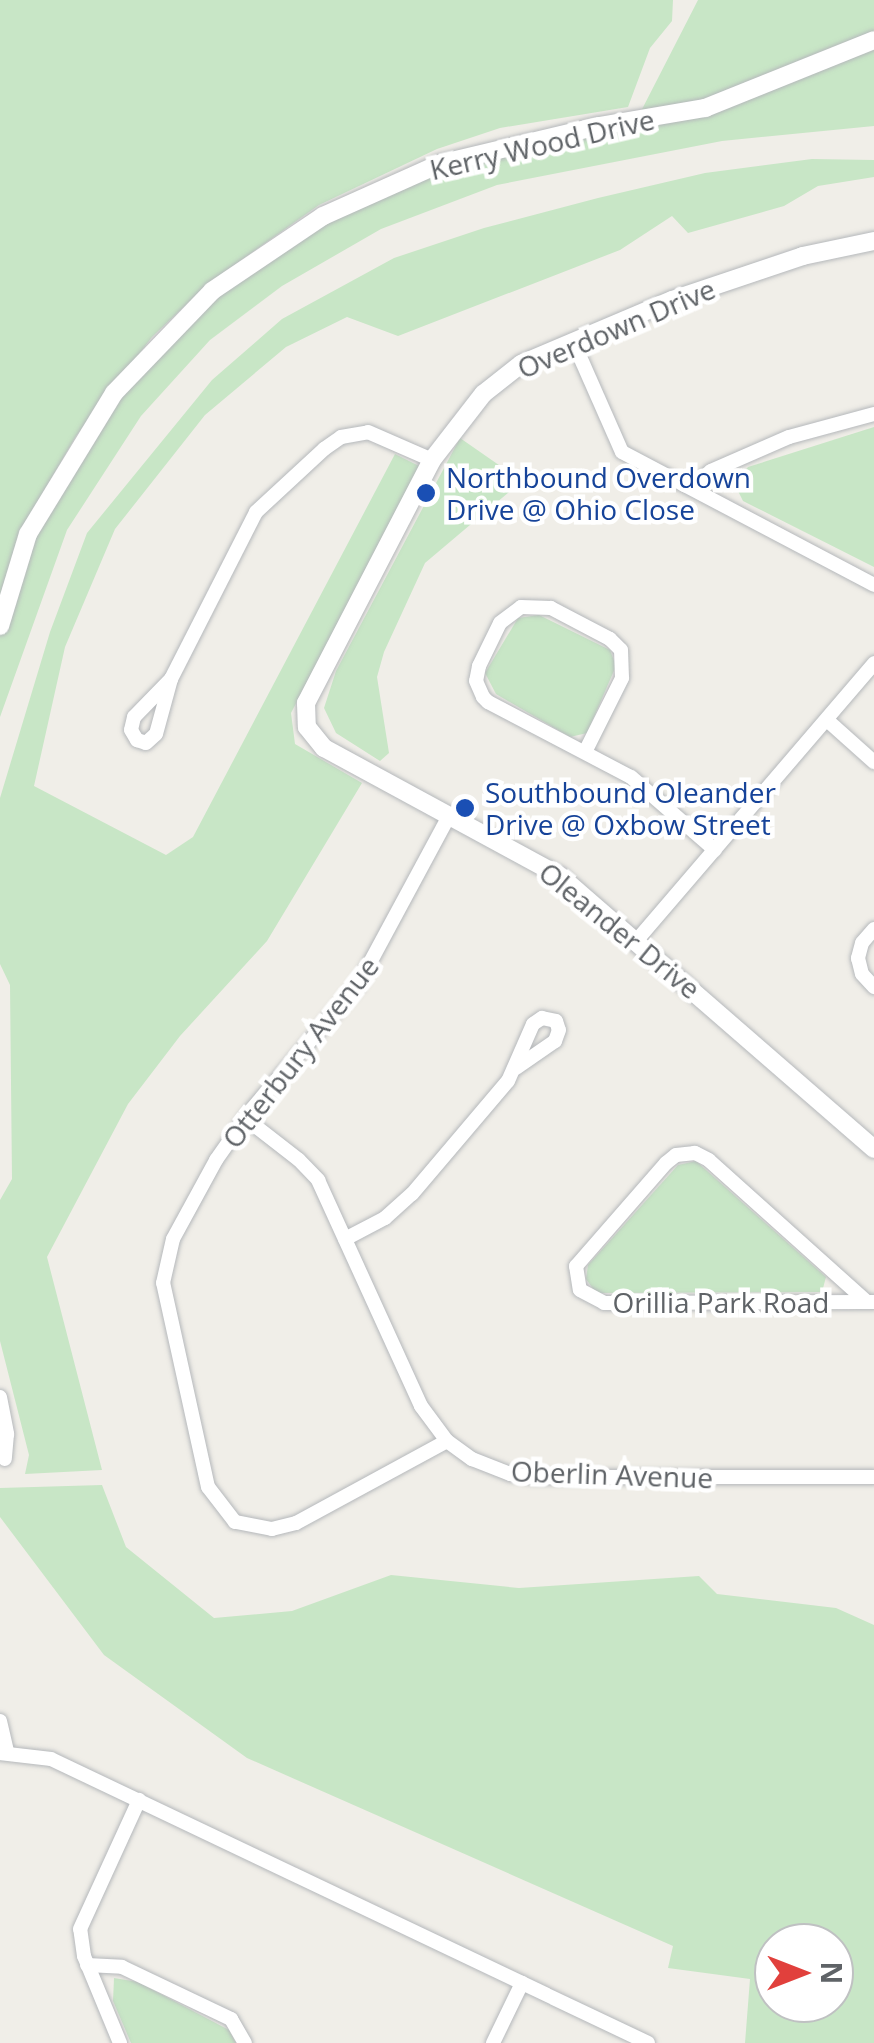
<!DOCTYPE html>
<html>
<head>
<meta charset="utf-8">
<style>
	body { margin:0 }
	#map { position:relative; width:874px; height:2043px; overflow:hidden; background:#f0eee8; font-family:"Open Sans",sans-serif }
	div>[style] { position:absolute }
	.green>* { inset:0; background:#c8e6c6 }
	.roads { filter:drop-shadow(0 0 2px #b5b8bb) drop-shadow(0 0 2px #b5b8bb) }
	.street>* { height:14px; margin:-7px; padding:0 7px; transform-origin:7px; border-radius:7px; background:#fff }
	.secondary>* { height:18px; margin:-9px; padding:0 9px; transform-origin:9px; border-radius:9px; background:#fff }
	.dots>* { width:28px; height:28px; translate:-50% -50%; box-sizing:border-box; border:5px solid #fff; border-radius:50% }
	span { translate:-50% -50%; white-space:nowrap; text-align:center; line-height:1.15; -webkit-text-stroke:9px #fff; paint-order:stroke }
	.street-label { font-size:28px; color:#5f6367 }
	.transit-label { font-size:28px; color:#164399 }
	.left { translate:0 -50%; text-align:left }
	.north { position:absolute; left:754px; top:1923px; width:100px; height:100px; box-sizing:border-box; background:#fff; border:2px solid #bfc1c2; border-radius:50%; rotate:90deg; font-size:28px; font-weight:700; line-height:40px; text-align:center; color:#5f6367 }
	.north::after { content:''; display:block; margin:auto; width:35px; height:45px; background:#e1403c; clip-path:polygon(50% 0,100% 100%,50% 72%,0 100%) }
</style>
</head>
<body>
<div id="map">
	<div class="green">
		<div style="clip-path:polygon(0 0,673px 0,672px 21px,650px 48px,628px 107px,500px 128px,437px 149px,319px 205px,209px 283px,152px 337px,76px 436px,20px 532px,0 597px)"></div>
		<div style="clip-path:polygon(698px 0,874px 0,874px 126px,722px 141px,497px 185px,381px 229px,282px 286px,210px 340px,141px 416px,67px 530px,0 717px,0 626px,28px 534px,114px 393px,212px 291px,323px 216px,439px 164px,637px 119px)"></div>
		<div style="clip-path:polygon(812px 159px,874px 160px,874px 177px,818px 186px,784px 206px,688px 233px,672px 216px,620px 250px,398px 336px,347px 317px,286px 347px,205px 415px,115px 529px,65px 647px,34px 786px,166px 855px,193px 837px,395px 454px,419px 466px,291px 713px,295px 744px,362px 783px,267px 941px,180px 1036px,128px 1104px,47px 1257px,102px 1470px,25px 1474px,29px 1455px,0 1341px,0 1200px,12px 1179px,10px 985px,0 964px,0 798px,50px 632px,87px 533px,212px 380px,282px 319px,394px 258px,484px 228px,598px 198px,705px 173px)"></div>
		<div style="clip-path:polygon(874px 427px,874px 567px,743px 501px,734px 483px,748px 467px)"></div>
		<div style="clip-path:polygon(460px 438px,522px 481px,425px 563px,384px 652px,377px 677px,389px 753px,380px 761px,336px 733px,324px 708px,336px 671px)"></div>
		<div style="clip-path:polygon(539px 615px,610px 650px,616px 666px,587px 733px,570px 737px,496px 694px,485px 673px,518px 618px)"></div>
		<div style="clip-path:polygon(696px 1161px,826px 1277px,822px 1292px,596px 1293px,586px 1279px,588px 1265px,678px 1165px)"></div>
		<div style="clip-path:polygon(evenodd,102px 1485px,126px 1547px,214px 1618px,292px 1611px,391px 1575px,519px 1588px,699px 1576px,717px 1594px,836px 1608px,874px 1625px,874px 2043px,745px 2043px,750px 1979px,668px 1968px,673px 1946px,247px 1758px,104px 1655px,0 1517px,0 1488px,102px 1485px,834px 1943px,834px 2003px,774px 2003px,774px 1943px,834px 1943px)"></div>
		<div style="clip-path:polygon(114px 1978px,138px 1982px,229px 2030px,236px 2043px,131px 2043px,113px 2001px)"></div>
	</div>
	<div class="roads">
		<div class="street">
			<div style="left:573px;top:341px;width:121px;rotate:66.2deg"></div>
			<div style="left:622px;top:452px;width:285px;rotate:27.8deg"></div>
			<div style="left:692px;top:488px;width:25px;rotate:-42deg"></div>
			<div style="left:711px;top:471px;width:85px;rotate:-23.6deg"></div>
			<div style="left:789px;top:437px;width:88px;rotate:-15.1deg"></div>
			<div style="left:171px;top:679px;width:53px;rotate:134.2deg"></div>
			<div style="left:134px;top:717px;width:13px;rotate:103deg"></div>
			<div style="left:131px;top:730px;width:12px;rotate:59deg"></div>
			<div style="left:137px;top:740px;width:9px;rotate:18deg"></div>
			<div style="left:146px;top:743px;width:13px;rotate:-42deg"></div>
			<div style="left:156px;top:734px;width:57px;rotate:-74.7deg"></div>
			<div style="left:171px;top:679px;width:187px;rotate:-63deg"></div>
			<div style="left:256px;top:512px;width:93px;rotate:-42.8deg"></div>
			<div style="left:324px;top:449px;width:21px;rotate:-35deg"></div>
			<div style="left:341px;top:437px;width:27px;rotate:-10deg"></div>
			<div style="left:368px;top:432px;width:70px;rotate:23.6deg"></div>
			<div style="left:828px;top:721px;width:62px;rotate:41.7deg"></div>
			<div style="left:585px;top:752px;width:83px;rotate:-63.4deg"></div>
			<div style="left:622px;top:678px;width:28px;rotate:-92deg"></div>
			<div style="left:621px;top:650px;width:16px;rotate:-135deg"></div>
			<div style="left:610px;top:639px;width:67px;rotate:-152.3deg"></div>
			<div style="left:551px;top:608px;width:30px;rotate:-178deg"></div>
			<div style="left:521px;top:607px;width:26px;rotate:143deg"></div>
			<div style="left:500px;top:623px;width:48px;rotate:116deg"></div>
			<div style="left:479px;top:666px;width:15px;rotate:101deg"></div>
			<div style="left:476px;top:681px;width:17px;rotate:66deg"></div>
			<div style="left:483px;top:697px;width:7px;rotate:45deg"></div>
			<div style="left:488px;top:702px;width:161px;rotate:27.7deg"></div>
			<div style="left:631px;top:777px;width:111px;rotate:41deg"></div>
			<div style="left:874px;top:929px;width:18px;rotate:131deg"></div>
			<div style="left:862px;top:943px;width:16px;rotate:105deg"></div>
			<div style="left:858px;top:958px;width:16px;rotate:76deg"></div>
			<div style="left:862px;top:974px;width:18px;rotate:47deg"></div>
			<div style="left:637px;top:940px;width:365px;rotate:-49.4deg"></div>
			<div style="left:245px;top:1118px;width:68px;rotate:37.9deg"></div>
			<div style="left:299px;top:1160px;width:28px;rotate:46deg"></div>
			<div style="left:318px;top:1180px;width:248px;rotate:65.5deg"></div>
			<div style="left:421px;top:1406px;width:44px;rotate:53.4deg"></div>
			<div style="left:447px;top:1441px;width:31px;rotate:36deg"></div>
			<div style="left:472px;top:1459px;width:41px;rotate:21.5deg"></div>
			<div style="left:510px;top:1474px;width:26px;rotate:7deg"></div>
			<div style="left:536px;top:1477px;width:338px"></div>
			<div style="left:345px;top:1239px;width:45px;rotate:-27.7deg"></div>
			<div style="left:385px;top:1218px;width:36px;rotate:-42deg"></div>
			<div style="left:412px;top:1194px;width:148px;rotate:-49.7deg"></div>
			<div style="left:508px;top:1081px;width:62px;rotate:-66.3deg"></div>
			<div style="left:533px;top:1024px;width:11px;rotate:-34deg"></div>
			<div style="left:542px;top:1018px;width:14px;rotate:12deg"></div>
			<div style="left:556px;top:1021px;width:9px;rotate:72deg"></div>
			<div style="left:559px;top:1030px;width:12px;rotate:110deg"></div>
			<div style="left:555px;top:1041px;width:47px;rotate:145.3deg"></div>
			<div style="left:867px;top:1302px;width:212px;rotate:-138.1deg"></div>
			<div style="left:709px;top:1160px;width:16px;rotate:-153deg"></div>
			<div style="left:695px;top:1153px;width:19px;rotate:174deg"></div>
			<div style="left:676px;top:1155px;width:13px;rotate:141deg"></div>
			<div style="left:666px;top:1163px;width:137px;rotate:131.1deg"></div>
			<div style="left:576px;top:1266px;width:24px;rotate:81deg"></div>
			<div style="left:580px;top:1290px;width:27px;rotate:28deg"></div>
			<div style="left:604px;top:1303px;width:263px;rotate:-0.2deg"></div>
			<div style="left:867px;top:1302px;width:7px"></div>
			<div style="left:0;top:1397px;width:38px;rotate:79deg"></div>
			<div style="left:7px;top:1434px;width:25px;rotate:95deg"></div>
			<div style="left:447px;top:1441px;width:172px;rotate:151.5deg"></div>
			<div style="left:296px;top:1523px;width:25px;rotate:166deg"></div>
			<div style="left:272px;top:1529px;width:38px;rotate:-169deg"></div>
			<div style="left:235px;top:1522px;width:44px;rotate:-127.6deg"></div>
			<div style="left:208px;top:1487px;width:209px;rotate:-102.4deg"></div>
			<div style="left:163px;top:1283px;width:45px;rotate:-77.2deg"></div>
			<div style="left:173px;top:1239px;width:90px;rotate:-61.4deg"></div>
			<div style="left:216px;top:1160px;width:62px;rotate:-54.8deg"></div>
			<div style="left:252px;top:1109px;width:163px;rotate:-49.5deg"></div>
			<div style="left:358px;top:985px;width:194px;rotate:-61.7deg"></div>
			<div style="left:0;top:1721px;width:32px;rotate:77deg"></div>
			<div style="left:0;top:1753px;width:51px;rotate:6.7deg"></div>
			<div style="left:51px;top:1759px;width:661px;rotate:25.44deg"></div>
			<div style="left:87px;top:1965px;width:35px;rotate:3deg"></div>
			<div style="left:122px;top:1967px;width:121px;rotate:25.5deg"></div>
			<div style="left:231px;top:2019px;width:28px;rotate:60deg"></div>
			<div style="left:120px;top:2043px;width:94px;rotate:-112.5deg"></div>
			<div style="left:84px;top:1956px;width:27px;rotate:-98deg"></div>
			<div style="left:80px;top:1929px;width:142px;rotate:-65.4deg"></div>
			<div style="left:493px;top:2043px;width:67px;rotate:-64.2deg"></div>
		</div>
		<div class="secondary">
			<div style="left:874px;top:241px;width:73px;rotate:168.1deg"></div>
			<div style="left:803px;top:256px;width:138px;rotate:161.4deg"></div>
			<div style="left:672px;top:300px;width:164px;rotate:157deg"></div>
			<div style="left:521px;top:364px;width:48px;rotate:141.7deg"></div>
			<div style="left:483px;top:394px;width:83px;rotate:127.7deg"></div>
			<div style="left:432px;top:460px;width:274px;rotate:117.4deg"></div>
			<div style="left:306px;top:703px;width:24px;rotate:88deg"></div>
			<div style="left:307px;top:727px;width:27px;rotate:51deg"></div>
			<div style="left:324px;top:748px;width:268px;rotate:28.5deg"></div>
			<div style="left:560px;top:876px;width:416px;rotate:41deg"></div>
			<div style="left:0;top:626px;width:96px;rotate:-73.1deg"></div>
			<div style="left:28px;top:534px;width:165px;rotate:-58.6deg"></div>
			<div style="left:114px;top:393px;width:141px;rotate:-46.1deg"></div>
			<div style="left:212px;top:291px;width:134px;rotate:-34deg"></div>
			<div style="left:323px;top:216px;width:127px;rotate:-24.1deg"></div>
			<div style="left:439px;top:164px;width:164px;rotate:-13.4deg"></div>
			<div style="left:599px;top:126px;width:108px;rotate:-9.6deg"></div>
			<div style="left:705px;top:108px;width:182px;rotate:-21.9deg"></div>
		</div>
	</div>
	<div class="dots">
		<div style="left:426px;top:493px;background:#1a4fb4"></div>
		<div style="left:465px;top:808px;background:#1a4fb4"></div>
	</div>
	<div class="street-label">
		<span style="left:542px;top:144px;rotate:-13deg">Kerry Wood Drive</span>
		<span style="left:616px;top:328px;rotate:-23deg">Overdown Drive</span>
		<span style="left:620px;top:930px;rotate:39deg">Oleander Drive</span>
		<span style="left:300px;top:1052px;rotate:-52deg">Otterbury Avenue</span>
		<span style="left:721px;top:1302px">Orillia Park Road</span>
		<span style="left:612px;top:1474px;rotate:2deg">Oberlin Avenue</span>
	</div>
	<div class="transit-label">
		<span class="left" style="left:446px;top:493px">Northbound Overdown<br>Drive @ Ohio Close</span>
		<span class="left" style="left:485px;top:808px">Southbound Oleander<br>Drive @ Oxbow Street</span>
	</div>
	<div class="north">N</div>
</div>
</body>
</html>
